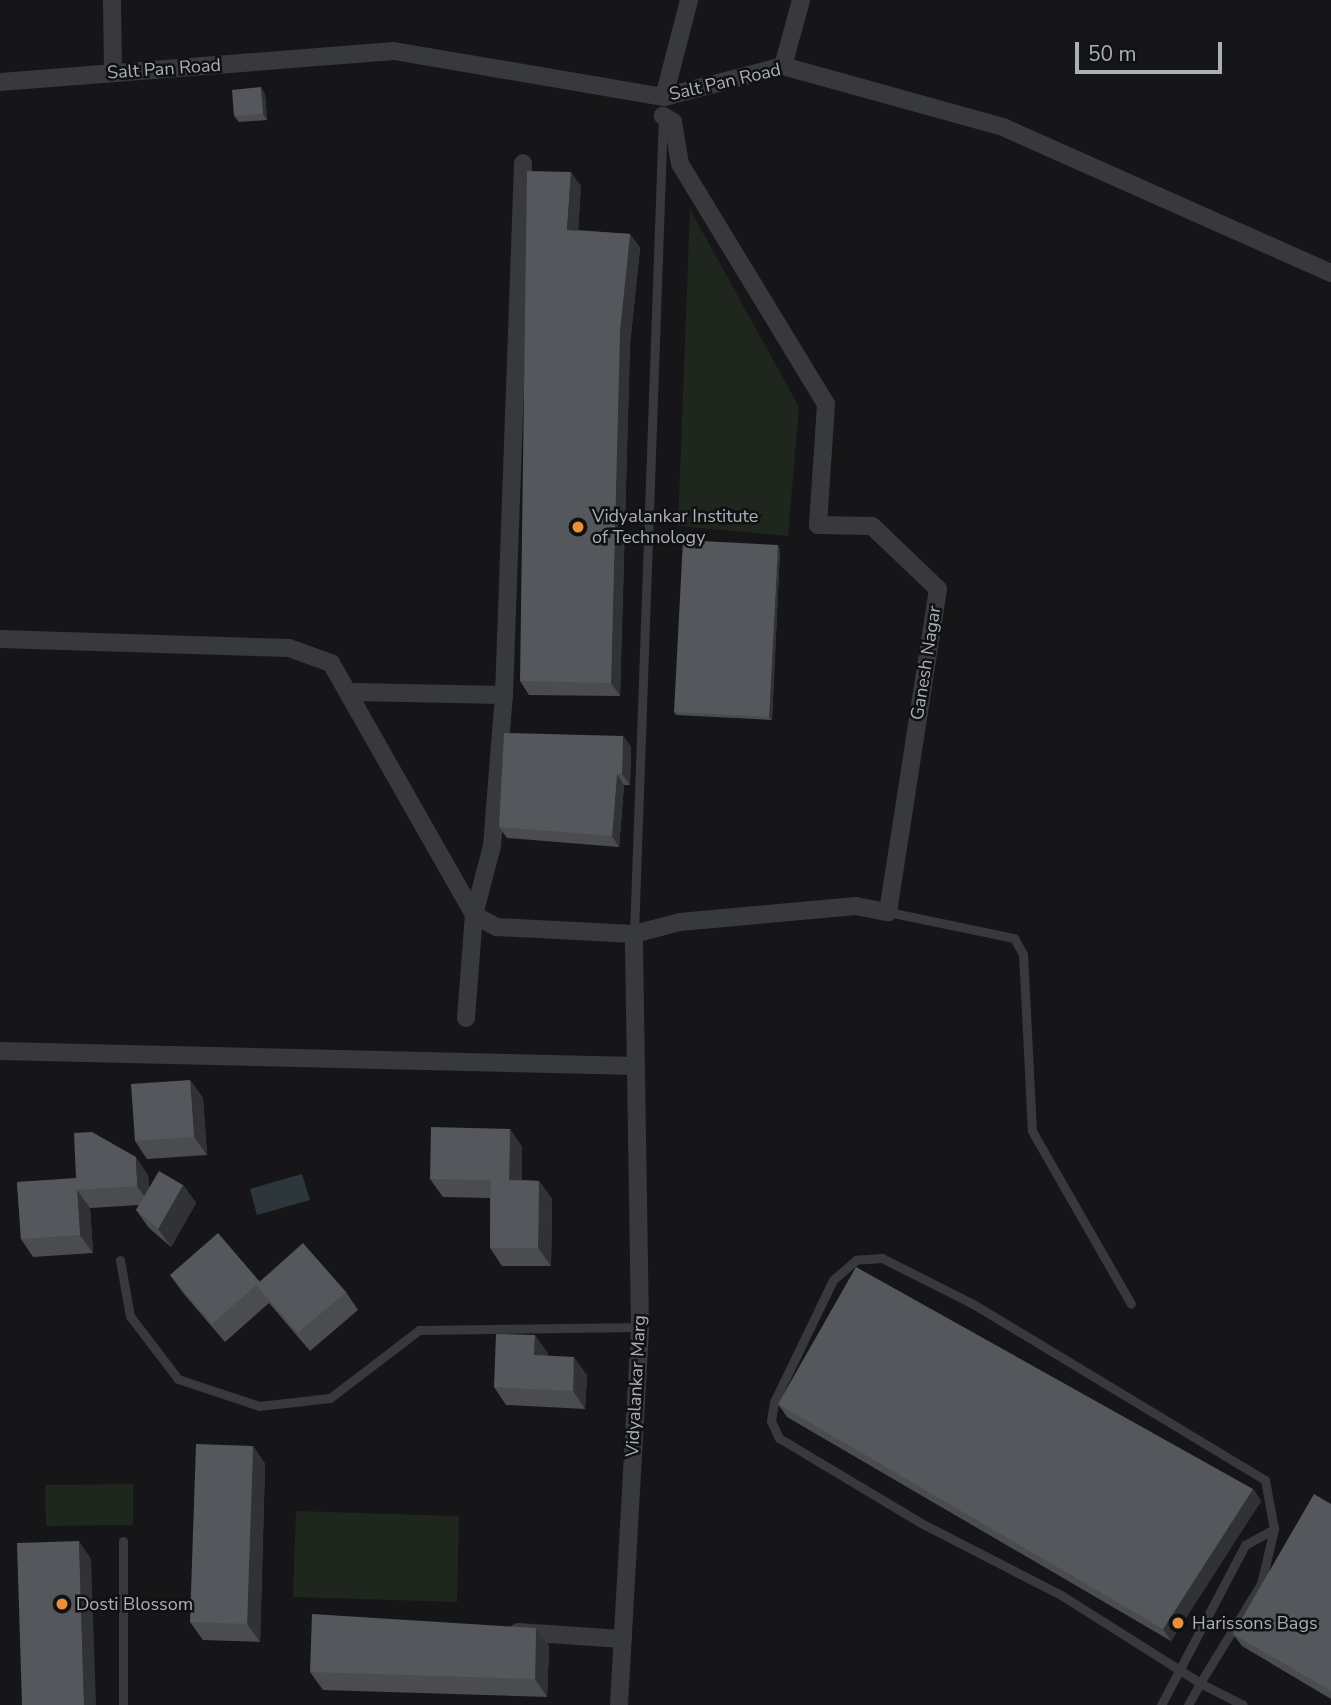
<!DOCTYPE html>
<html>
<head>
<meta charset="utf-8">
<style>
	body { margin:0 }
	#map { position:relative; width:1331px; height:1705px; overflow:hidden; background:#161618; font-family:"Nunito Sans",sans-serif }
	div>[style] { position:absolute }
	.green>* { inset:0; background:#1e261e }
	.water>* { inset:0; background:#2d373b }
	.service>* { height:9px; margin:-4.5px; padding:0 4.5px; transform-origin:4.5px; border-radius:4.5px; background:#37393d }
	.minor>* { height:18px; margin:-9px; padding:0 9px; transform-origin:9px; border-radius:9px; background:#37393d }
	.wall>* { inset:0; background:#4a4c50 }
	.shaded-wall>* { inset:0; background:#313235 }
	.building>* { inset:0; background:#54575b }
	.dots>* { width:19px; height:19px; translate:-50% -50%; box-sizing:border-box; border:4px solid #111113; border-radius:50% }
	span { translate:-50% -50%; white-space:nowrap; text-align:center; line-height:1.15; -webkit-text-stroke:5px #111113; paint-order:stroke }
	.street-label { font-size:18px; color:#a9b0b7 }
	.poi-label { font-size:18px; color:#a9b0b7 }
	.left { translate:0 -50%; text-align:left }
	.scale { position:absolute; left:1075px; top:42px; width:147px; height:32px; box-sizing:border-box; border:4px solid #a9b0b7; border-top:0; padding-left:9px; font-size:21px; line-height:24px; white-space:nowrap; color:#a9b0b7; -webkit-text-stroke:5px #111113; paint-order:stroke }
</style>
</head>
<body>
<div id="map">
	<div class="green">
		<div style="clip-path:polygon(690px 209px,799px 407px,788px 536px,678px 526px)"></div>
		<div style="clip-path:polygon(133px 1484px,133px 1525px,46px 1526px,45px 1485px)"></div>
		<div style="clip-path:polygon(296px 1511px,459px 1516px,457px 1602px,293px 1597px)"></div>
	</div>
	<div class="water">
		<div style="clip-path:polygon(302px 1174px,310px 1200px,257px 1215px,250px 1189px)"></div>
	</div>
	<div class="service">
		<div style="left:888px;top:912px;width:129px;rotate:11.7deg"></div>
		<div style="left:1014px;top:938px;width:18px;rotate:61deg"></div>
		<div style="left:1023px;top:954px;width:177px;rotate:87.1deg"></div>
		<div style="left:1032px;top:1131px;width:199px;rotate:60.2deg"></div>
		<div style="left:634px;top:934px;width:819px;rotate:-87.97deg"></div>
		<div style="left:120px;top:1260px;width:57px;rotate:79.9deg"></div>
		<div style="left:130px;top:1316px;width:79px;rotate:52.7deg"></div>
		<div style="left:178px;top:1379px;width:85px;rotate:18.4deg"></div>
		<div style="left:259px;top:1406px;width:71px;rotate:-6.4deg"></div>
		<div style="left:330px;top:1398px;width:112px;rotate:-37.4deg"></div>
		<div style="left:419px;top:1330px;width:221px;rotate:-0.8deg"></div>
		<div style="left:123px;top:1705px;width:164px;rotate:-90deg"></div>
		<div style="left:1161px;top:1705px;width:181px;rotate:-62.3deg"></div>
		<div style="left:1245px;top:1545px;width:33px;rotate:-29deg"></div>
		<div style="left:1188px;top:1705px;width:25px;rotate:-61deg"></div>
		<div style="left:1200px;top:1683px;width:116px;rotate:-58.4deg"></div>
		<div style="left:1261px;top:1584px;width:57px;rotate:-76.7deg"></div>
		<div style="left:1274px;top:1529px;width:50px;rotate:-100.4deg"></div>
		<div style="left:1265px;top:1480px;width:341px;rotate:-148.9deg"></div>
		<div style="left:973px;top:1304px;width:102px;rotate:-153.2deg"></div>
		<div style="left:882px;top:1258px;width:26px;rotate:176deg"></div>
		<div style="left:856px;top:1260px;width:30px;rotate:139deg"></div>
		<div style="left:833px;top:1280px;width:136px;rotate:115.8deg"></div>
		<div style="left:774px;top:1402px;width:19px;rotate:99deg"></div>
		<div style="left:771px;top:1421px;width:19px;rotate:65deg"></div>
		<div style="left:779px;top:1438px;width:165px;rotate:30.9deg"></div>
		<div style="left:921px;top:1523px;width:157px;rotate:27.2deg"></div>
		<div style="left:1061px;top:1595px;width:165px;rotate:32.3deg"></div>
		<div style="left:1200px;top:1683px;width:48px;rotate:27.1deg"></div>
	</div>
	<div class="minor">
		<div style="left:112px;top:0;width:73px;rotate:89.2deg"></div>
		<div style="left:783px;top:66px;width:68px;rotate:-74.7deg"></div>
		<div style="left:0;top:82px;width:395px;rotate:-4.5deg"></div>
		<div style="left:394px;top:51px;width:274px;rotate:9.7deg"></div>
		<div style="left:664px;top:97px;width:123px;rotate:-14.6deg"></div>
		<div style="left:783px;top:66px;width:228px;rotate:15.5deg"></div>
		<div style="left:1003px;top:127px;width:359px;rotate:24deg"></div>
		<div style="left:664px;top:97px;width:100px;rotate:-75.5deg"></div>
		<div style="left:0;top:639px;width:289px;rotate:1.8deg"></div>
		<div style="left:289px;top:648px;width:45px;rotate:19.7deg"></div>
		<div style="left:331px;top:663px;width:290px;rotate:60.4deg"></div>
		<div style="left:474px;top:915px;width:26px;rotate:28deg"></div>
		<div style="left:497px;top:927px;width:137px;rotate:2.9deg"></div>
		<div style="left:634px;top:934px;width:48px;rotate:-14.6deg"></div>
		<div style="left:680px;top:922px;width:177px;rotate:-5.2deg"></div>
		<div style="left:856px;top:906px;width:33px;rotate:11deg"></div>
		<div style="left:888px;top:912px;width:327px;rotate:-81.2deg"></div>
		<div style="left:938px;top:589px;width:91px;rotate:-136.3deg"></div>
		<div style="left:872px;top:526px;width:54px;rotate:-178.9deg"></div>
		<div style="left:818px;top:525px;width:121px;rotate:-86.2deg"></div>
		<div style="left:826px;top:404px;width:281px;rotate:-121.3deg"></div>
		<div style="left:680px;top:164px;width:43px;rotate:-99.5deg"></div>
		<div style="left:673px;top:122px;width:12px;rotate:-149deg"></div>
		<div style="left:353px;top:692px;width:151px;rotate:1.1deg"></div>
		<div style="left:466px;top:1018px;width:103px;rotate:-85.6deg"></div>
		<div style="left:474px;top:915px;width:71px;rotate:-75.4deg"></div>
		<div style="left:492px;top:846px;width:151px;rotate:-85.5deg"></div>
		<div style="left:504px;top:695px;width:532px;rotate:-87.95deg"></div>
		<div style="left:0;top:1051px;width:636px;rotate:1.35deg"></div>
		<div style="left:518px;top:1632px;width:105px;rotate:3.8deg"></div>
		<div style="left:619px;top:1705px;width:379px;rotate:-86.8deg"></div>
		<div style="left:640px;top:1327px;width:393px;rotate:-90.9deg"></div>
	</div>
	<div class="wall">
		<div style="clip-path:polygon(265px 94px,267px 120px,239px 122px,234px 116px)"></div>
		<div style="clip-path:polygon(581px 186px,578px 230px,630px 234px,640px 248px,630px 344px,620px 696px,529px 695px,520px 681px)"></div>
		<div style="clip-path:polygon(780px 549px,772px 720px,676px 715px,674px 712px)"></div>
		<div style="clip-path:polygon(623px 736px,631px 747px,630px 785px,624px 785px,619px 847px,507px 838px,499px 827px)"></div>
		<div style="clip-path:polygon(190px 1080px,203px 1098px,207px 1155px,147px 1159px,135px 1141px)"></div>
		<div style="clip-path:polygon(510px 1129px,522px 1147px,522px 1180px,539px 1181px,552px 1199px,551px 1266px,502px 1266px,490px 1248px,490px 1198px,443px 1197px,430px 1179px)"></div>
		<div style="clip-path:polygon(148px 1175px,149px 1188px,183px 1185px,196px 1203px,171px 1247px,149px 1228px,136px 1210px,139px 1205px,90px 1208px,93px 1253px,33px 1257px,21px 1239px,17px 1182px)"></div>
		<div style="clip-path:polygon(170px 1275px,260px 1282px,346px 1292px,358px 1310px,310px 1351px,269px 1303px,225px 1342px,183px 1293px)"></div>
		<div style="clip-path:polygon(548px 1353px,548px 1356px,587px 1375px,585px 1409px,506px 1405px,494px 1387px)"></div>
		<div style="clip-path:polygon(778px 1404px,1253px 1489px,1261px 1501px,1171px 1641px,787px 1417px)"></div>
		<div style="clip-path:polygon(253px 1446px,265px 1464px,260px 1642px,203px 1640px,190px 1622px)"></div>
		<div style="clip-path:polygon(1331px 1504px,1331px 1699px,1242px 1646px,1233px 1634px)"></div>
		<div style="clip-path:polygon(536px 1628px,549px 1646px,547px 1697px,323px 1690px,310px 1672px)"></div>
	</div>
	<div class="shaded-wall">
		<div style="clip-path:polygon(261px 87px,265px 94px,267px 120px,263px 114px)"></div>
		<div style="clip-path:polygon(571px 172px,581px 186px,577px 243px,567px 230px)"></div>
		<div style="clip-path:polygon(630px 234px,640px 248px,630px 344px,620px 696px,611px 683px,620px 330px)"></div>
		<div style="clip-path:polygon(778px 545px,780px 549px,772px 720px,769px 717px)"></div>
		<div style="clip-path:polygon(623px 736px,631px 747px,630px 785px,622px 774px)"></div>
		<div style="clip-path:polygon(617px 774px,624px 785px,619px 847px,612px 836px)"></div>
		<div style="clip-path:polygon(190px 1080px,203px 1098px,207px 1155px,194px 1137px)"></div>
		<div style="clip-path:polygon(510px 1129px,522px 1147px,522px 1198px,509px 1180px)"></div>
		<div style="clip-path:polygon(136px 1157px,148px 1175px,150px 1204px,137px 1186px)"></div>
		<div style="clip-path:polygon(539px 1181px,552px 1199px,551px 1266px,538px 1248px)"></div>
		<div style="clip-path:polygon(183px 1185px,196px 1203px,171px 1247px,158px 1229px)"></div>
		<div style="clip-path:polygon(77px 1190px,90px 1208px,93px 1253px,80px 1235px)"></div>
		<div style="clip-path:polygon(535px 1335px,548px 1353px,547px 1373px,534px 1355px)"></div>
		<div style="clip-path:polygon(574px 1357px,587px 1375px,585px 1409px,573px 1391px)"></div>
		<div style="clip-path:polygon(253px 1446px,265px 1464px,260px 1642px,247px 1624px)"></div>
		<div style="clip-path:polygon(1253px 1489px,1261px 1501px,1171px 1641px,1163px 1629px)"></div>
		<div style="clip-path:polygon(79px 1541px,91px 1559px,96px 1705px,84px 1705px)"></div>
		<div style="clip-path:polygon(536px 1628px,549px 1646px,547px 1697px,535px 1679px)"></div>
	</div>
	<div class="building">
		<div style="clip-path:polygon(261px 87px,263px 114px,234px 116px,232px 90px)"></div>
		<div style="clip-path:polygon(527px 171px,571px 172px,567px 230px,630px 234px,620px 330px,611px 683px,520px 681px)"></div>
		<div style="clip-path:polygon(683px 540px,778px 545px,769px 717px,674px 712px)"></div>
		<div style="clip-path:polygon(504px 733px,623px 736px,622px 774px,617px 774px,612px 836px,499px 827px)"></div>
		<div style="clip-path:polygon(190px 1080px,194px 1137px,135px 1141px,131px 1084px)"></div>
		<div style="clip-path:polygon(431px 1127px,510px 1129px,509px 1180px,539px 1181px,538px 1248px,490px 1248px,491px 1180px,430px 1179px)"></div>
		<div style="clip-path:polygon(92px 1132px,136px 1157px,137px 1186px,77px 1190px,80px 1235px,21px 1239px,17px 1182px,76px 1178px,74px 1133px)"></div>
		<div style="clip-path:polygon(159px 1171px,183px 1185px,158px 1229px,136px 1210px)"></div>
		<div style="clip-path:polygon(218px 1233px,260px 1282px,212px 1324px,170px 1275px)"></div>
		<div style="clip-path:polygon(303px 1243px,346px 1292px,298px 1333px,256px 1285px)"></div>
		<div style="clip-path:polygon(856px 1267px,1253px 1489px,1163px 1629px,778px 1404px)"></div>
		<div style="clip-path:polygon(496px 1334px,535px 1335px,534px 1355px,574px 1357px,573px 1391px,494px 1387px)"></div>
		<div style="clip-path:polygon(196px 1444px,253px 1446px,247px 1624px,190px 1622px)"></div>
		<div style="clip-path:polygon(1314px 1494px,1331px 1504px,1331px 1691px,1233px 1634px)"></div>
		<div style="clip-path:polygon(79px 1541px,84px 1705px,22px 1705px,17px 1543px)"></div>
		<div style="clip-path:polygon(312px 1614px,536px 1628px,535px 1679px,310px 1672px)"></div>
	</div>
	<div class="dots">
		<div style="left:578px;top:527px;background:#ea903c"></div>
		<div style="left:62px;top:1604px;background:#ea903c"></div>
		<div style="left:1178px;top:1623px;background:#ea903c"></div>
	</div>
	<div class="street-label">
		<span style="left:164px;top:69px;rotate:-4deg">Salt Pan Road</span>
		<span style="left:725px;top:82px;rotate:-13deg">Salt Pan Road</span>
		<span style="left:926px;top:663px;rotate:-81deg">Ganesh Nagar</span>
		<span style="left:636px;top:1386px;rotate:-87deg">Vidyalankar Marg</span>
	</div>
	<div class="poi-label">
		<span class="left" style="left:592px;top:527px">Vidyalankar Institute<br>of Technology</span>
		<span class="left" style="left:76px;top:1604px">Dosti Blossom</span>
		<span class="left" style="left:1192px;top:1623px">Harissons Bags</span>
	</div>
	<div class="scale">50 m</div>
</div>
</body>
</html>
